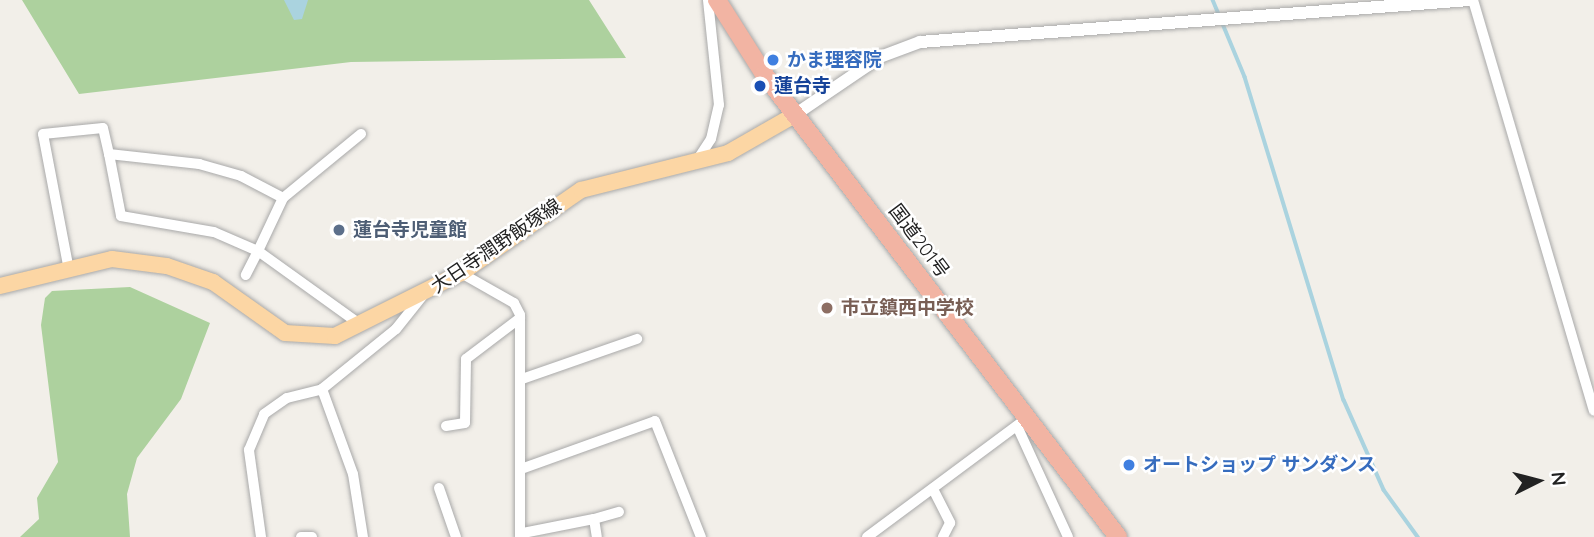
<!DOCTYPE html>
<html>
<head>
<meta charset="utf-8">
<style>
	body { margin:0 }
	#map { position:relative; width:1594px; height:537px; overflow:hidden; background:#f2efe9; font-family:Quicksand,"Noto Sans JP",sans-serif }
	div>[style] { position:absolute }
	.forest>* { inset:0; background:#add19e }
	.water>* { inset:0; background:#aad3df }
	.stream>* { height:3.5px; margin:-1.75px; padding:0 1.75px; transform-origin:1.75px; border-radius:1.75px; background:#aad3df }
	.roads { filter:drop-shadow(0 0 2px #a9a9a9) drop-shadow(0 0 2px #a9a9a9) }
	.minor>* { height:10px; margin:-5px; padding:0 5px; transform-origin:5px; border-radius:5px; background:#fff }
	.tertiary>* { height:12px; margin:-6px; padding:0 6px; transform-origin:6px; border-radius:6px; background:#fff }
	.primary>* { height:16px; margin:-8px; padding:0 8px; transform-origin:8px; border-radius:8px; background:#fcd6a4 }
	.trunk>* { height:18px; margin:-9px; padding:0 9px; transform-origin:9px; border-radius:9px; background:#f2b4a3 }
	.dots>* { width:19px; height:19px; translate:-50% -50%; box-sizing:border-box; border:4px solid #fff; border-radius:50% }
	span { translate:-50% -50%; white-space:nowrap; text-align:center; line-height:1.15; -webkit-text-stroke:5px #fff; paint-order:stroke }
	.shop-label { font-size:19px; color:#366cbe; font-weight:700 }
	.left { translate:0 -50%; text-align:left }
	.transit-label { font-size:19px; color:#164399; font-weight:700 }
	.service-label { font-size:19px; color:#4e5e75; font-weight:700 }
	.street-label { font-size:19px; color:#222 }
	.education-label { font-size:19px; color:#785e54; font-weight:700 }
	.north { position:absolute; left:1503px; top:446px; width:70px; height:70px; -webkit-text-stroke:5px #fff; paint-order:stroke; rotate:84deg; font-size:19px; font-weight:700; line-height:28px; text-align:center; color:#222 }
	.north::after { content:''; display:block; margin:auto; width:24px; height:32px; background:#222; clip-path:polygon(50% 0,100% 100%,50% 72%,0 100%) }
</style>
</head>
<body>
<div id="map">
	<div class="forest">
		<div style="clip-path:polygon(22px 0,589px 0,626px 58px,351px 62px,79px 94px)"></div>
		<div style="clip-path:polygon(130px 287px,210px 323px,181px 399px,137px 458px,127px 494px,130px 537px,20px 537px,39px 519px,37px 498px,58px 462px,41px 325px,45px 298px,52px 291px)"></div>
	</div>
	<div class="water">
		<div style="clip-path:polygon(284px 0,308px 0,302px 19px,294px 20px)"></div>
	</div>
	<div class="stream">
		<div style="left:1213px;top:0;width:83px;rotate:67.4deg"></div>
		<div style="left:1245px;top:77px;width:338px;rotate:73deg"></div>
		<div style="left:1344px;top:400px;width:98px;rotate:66deg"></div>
		<div style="left:1384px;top:490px;width:58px;rotate:54.1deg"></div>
	</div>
	<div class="roads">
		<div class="minor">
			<div style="left:1473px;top:0;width:428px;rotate:73.6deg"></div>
			<div style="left:109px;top:154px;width:63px;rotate:79deg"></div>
			<div style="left:121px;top:216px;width:94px;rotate:9.8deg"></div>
			<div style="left:214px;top:232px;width:48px;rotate:23.4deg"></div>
			<div style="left:258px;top:251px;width:27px;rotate:117deg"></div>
			<div style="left:696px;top:162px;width:27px;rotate:-57deg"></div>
			<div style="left:711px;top:139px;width:35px;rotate:-77deg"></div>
			<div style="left:719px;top:105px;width:106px;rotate:-96deg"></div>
			<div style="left:283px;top:198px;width:101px;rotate:-39.4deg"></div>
			<div style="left:68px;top:265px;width:133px;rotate:-100.8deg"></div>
			<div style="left:43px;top:134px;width:60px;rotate:-5.7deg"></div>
			<div style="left:103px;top:128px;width:27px;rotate:77deg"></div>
			<div style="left:109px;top:154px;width:91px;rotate:6.3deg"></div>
			<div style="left:199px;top:164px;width:44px;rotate:15.9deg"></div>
			<div style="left:241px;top:176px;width:47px;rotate:27.6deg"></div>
			<div style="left:283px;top:198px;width:59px;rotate:115.3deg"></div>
			<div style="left:258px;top:251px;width:127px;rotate:35.7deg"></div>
			<div style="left:461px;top:273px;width:61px;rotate:29.5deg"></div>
			<div style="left:514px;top:303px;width:13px;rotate:63deg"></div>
			<div style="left:520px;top:315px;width:222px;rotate:90deg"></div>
			<div style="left:522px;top:379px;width:122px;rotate:-19.2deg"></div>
			<div style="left:322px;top:389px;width:90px;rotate:70deg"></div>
			<div style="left:353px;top:474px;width:64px;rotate:81deg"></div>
			<div style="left:446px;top:426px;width:19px;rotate:-9deg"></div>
			<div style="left:465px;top:423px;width:64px;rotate:-89.1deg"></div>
			<div style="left:466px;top:359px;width:68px;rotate:-37.2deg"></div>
			<div style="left:1017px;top:426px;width:122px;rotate:65.3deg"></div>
			<div style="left:521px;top:469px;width:142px;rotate:-19.7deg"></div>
			<div style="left:655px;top:421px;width:125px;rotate:68.4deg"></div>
			<div style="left:439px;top:488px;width:52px;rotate:70.9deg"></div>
			<div style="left:933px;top:489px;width:38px;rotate:63deg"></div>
			<div style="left:950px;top:523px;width:16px;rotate:117deg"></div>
			<div style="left:594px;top:519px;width:26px;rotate:-16deg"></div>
			<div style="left:523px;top:533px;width:72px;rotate:-11.2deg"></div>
			<div style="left:594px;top:519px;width:18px;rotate:81deg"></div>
			<div style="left:261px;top:537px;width:88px;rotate:-97.9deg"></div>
			<div style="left:249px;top:450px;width:39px;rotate:-67deg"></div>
			<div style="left:264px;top:414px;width:28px;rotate:-35deg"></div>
			<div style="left:287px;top:398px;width:36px;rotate:-14deg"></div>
			<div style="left:322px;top:389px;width:95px;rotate:-39deg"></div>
			<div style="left:396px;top:329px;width:45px;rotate:-51.3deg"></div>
			<div style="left:301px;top:537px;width:11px"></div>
			<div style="left:867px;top:537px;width:199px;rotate:-36.6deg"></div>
		</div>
		<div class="tertiary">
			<div style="left:796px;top:114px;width:102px;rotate:-34.2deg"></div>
			<div style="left:880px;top:57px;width:43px;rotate:-20.6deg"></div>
			<div style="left:920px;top:42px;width:551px;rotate:-4.37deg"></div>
		</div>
		<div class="primary">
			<div style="left:0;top:286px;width:115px;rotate:-13.6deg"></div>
			<div style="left:112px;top:259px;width:55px;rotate:7.3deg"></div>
			<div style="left:167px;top:266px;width:49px;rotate:19.2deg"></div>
			<div style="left:213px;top:282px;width:88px;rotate:35.3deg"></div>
			<div style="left:285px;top:333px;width:50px;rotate:3.4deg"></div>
			<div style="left:335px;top:336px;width:141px;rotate:-26.6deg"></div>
			<div style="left:461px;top:273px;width:146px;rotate:-34.7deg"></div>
			<div style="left:581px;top:190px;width:152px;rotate:-14.1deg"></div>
			<div style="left:728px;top:153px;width:78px;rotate:-29.8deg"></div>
		</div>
		<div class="trunk">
			<div style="left:717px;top:0;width:88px;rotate:57.6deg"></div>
			<div style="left:764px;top:74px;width:583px;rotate:52.6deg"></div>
		</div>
	</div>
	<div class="dots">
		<div style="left:773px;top:60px;background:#3f7fe0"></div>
		<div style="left:760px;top:86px;background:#1a4fb4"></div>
		<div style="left:339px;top:230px;background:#5c6f8a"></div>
		<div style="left:827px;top:308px;background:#8d6e63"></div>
		<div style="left:1129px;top:465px;background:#3f7fe0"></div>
	</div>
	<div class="shop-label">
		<span class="left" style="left:787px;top:60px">かま理容院</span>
		<span class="left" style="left:1143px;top:465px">オートショップ サンダンス</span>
	</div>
	<div class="transit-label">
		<span class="left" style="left:774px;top:86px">蓮台寺</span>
	</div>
	<div class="service-label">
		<span class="left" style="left:353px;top:230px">蓮台寺児童館</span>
	</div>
	<div class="street-label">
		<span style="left:919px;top:241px;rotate:53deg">国道201号</span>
		<span style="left:496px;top:246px;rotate:-34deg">大日寺潤野飯塚線</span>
	</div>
	<div class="education-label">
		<span class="left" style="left:841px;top:308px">市立鎮西中学校</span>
	</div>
	<div class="north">N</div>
</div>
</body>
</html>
